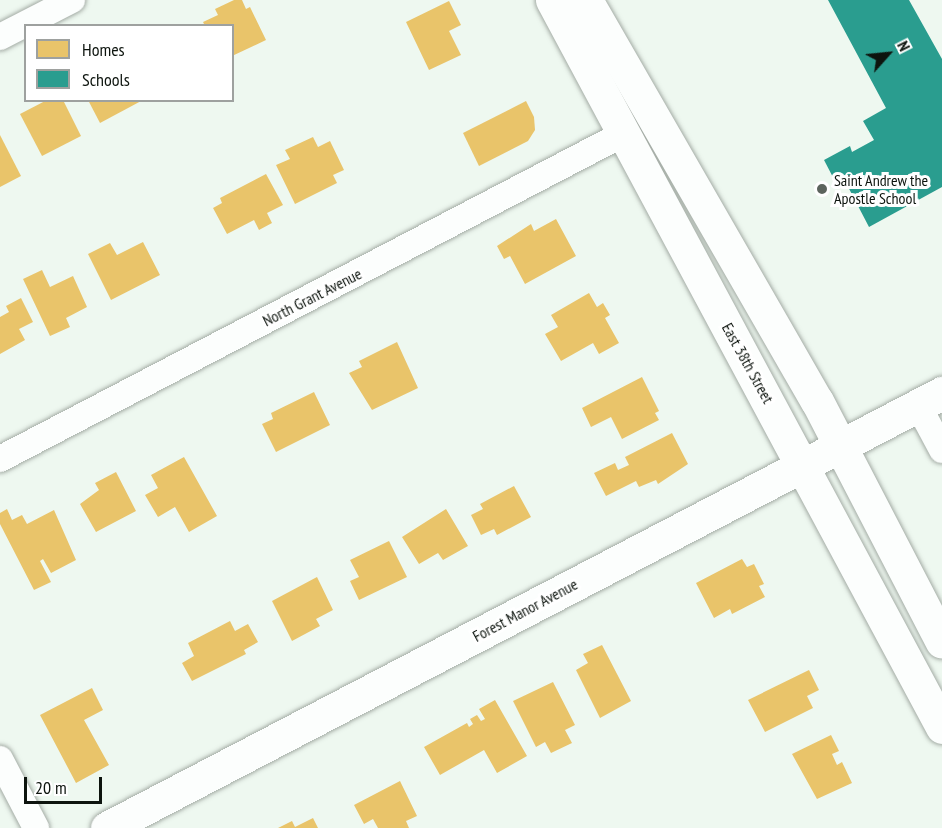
<!DOCTYPE html>
<html>
<head>
<meta charset="utf-8">
<style>
	body { margin:0 }
	#map { position:relative; width:942px; height:828px; overflow:hidden; background:#eef8f0; font-family:"PT Sans Narrow",sans-serif }
	div>[style] { position:absolute }
	.homes>* { inset:0; background:#e9c46a }
	.schools>* { inset:0; background:#2a9d8f }
	.roads { filter:drop-shadow(0 0 2px #a4aca5) drop-shadow(0 0 2px #a4aca5) }
	.street>* { height:26px; margin:-13px; padding:0 13px; transform-origin:13px; border-radius:13px; background:#fcfefd }
	.secondary>* { height:33px; margin:-16.5px; padding:0 16.5px; transform-origin:16.5px; border-radius:16.5px; background:#fcfefd }
	.primary>* { height:33px; margin:-16.5px; padding:0 16.5px; transform-origin:16.5px; border-radius:16.5px; background:#fcfefd }
	.dots>* { width:16px; height:16px; translate:-50% -50%; box-sizing:border-box; border:3px solid #fff; border-radius:50% }
	span { translate:-50% -50%; white-space:nowrap; text-align:center; line-height:1.15; -webkit-text-stroke:6px #fff; paint-order:stroke }
	.poi-label { font-size:16px; color:#0d140e }
	.left { translate:0 -50%; text-align:left }
	.street-label { font-size:16px; color:#0d140e }
	.legend { position:absolute; left:24px; top:24px; width:210px; height:78px; box-sizing:border-box; background:#fff; border:2px solid #9ea19f; margin:0; padding:8px 10px; list-style:none; font-size:18px; color:#0d140e }
	.legend li { display:flex; align-items:center; gap:12px; height:30px }
	.legend b { width:30px; border:2px solid #9ea19f }
	.north { position:absolute; left:858px; top:24px; width:60px; height:60px; -webkit-text-stroke:4px #fff; paint-order:stroke; rotate:63deg; font-size:16px; font-weight:700; line-height:24px; text-align:center; color:#0d140e }
	.north::after { content:''; display:block; margin:auto; width:21px; height:27px; background:#0d140e; clip-path:polygon(50% 0,100% 100%,50% 72%,0 100%) }
	.scale { position:absolute; left:24px; top:777px; width:78px; height:27px; box-sizing:border-box; border:3px solid #0d140e; border-top:0; padding-left:8px; font-size:18px; line-height:21px; white-space:nowrap; color:#0d140e; -webkit-text-stroke:4px #fff; paint-order:stroke }
</style>
</head>
<body>
<div id="map">
	<div class="homes">
		<div style="clip-path:polygon(234px 0,242px 0,246px 9px,250px 7px,266px 40px,232px 56px,232px 26px,205px 26px,203px 22px,218px 15px,215px 9px)"></div>
		<div style="clip-path:polygon(449px 1px,461px 25px,449px 31px,461px 55px,429px 70px,406px 22px)"></div>
		<div style="clip-path:polygon(47px 100px,63px 100px,81px 136px,42px 156px,20px 114px)"></div>
		<div style="clip-path:polygon(88px 100px,143px 100px,100px 123px)"></div>
		<div style="clip-path:polygon(526px 101px,534px 117px,535px 130px,528px 141px,479px 166px,463px 133px)"></div>
		<div style="clip-path:polygon(0 135px,21px 176px,0 187px)"></div>
		<div style="clip-path:polygon(313px 137px,318px 147px,330px 141px,344px 170px,333px 175px,337px 183px,295px 204px,276px 165px,290px 159px,285px 150px)"></div>
		<div style="clip-path:polygon(266px 174px,283px 205px,267px 213px,272px 223px,259px 230px,254px 220px,227px 234px,213px 208px,222px 203px,220px 198px)"></div>
		<div style="clip-path:polygon(556px 219px,576px 256px,525px 284px,510px 256px,504px 259px,497px 246px,531px 224px,534px 231px)"></div>
		<div style="clip-path:polygon(143px 242px,160px 275px,111px 300px,88px 254px,110px 243px,117px 255px)"></div>
		<div style="clip-path:polygon(42px 270px,50px 287px,73px 276px,87px 307px,66px 318px,70px 327px,50px 336px,23px 279px)"></div>
		<div style="clip-path:polygon(589px 293px,597px 307px,603px 303px,610px 315px,605px 318px,619px 343px,599px 354px,593px 343px,561px 361px,545px 334px,558px 327px,551px 315px)"></div>
		<div style="clip-path:polygon(21px 298px,33px 322px,19px 329px,25px 340px,0 354px,0 317px,9px 312px,6px 306px)"></div>
		<div style="clip-path:polygon(397px 342px,418px 388px,372px 410px,349px 373px,362px 367px,359px 361px)"></div>
		<div style="clip-path:polygon(642px 377px,659px 411px,655px 413px,659px 420px,622px 439px,611px 417px,591px 427px,582px 408px)"></div>
		<div style="clip-path:polygon(314px 392px,330px 425px,276px 452px,262px 424px,273px 419px,271px 413px)"></div>
		<div style="clip-path:polygon(672px 433px,688px 464px,658px 484px,656px 480px,639px 487px,636px 481px,606px 496px,594px 473px,615px 463px,618px 470px,629px 465px,625px 457px)"></div>
		<div style="clip-path:polygon(184px 457px,217px 516px,189px 532px,175px 507px,158px 517px,145px 495px,158px 488px,151px 475px)"></div>
		<div style="clip-path:polygon(116px 472px,136px 511px,96px 532px,80px 504px,99px 490px,95px 483px)"></div>
		<div style="clip-path:polygon(514px 486px,531px 517px,497px 535px,494px 529px,481px 535px,471px 515px,483px 509px,480px 504px)"></div>
		<div style="clip-path:polygon(7px 509px,12px 520px,22px 515px,27px 524px,54px 510px,76px 560px,51px 573px,43px 559px,40px 561px,51px 582px,34px 590px,0 524px,0 513px)"></div>
		<div style="clip-path:polygon(446px 509px,468px 546px,443px 560px,438px 553px,419px 564px,402px 537px)"></div>
		<div style="clip-path:polygon(389px 541px,407px 577px,359px 600px,350px 581px,359px 577px,350px 560px)"></div>
		<div style="clip-path:polygon(742px 559px,747px 567px,754px 564px,764px 584px,759px 586px,765px 597px,732px 614px,730px 609px,714px 618px,696px 583px)"></div>
		<div style="clip-path:polygon(317px 577px,333px 610px,316px 619px,320px 626px,292px 641px,272px 601px)"></div>
		<div style="clip-path:polygon(230px 621px,235px 631px,248px 624px,258px 642px,244px 650px,246px 654px,192px 681px,182px 663px,194px 656px,188px 643px)"></div>
		<div style="clip-path:polygon(602px 645px,631px 701px,600px 718px,576px 670px,588px 663px,583px 654px)"></div>
		<div style="clip-path:polygon(809px 670px,819px 690px,807px 696px,813px 708px,765px 732px,748px 700px)"></div>
		<div style="clip-path:polygon(553px 682px,575px 725px,565px 730px,572px 743px,551px 753px,545px 742px,536px 747px,513px 701px)"></div>
		<div style="clip-path:polygon(92px 688px,103px 710px,84px 720px,109px 765px,76px 783px,40px 715px)"></div>
		<div style="clip-path:polygon(495px 700px,527px 756px,497px 773px,484px 750px,440px 775px,424px 747px,467px 723px,469px 727px,473px 724px,470px 719px,477px 715px,481px 721px,485px 719px,479px 709px)"></div>
		<div style="clip-path:polygon(831px 735px,839px 751px,832px 754px,837px 765px,842px 762px,852px 783px,817px 799px,792px 754px)"></div>
		<div style="clip-path:polygon(400px 781px,417px 816px,406px 821px,409px 828px,378px 828px,373px 819px,364px 824px,354px 805px)"></div>
		<div style="clip-path:polygon(313px 818px,318px 828px,278px 828px,292px 821px,295px 827px)"></div>
	</div>
	<div class="schools">
		<div style="clip-path:polygon(828px 0,909px 0,942px 59px,942px 187px,869px 227px,845px 181px,837px 185px,824px 160px,850px 146px,852px 152px,874px 140px,863px 121px,886px 108px)"></div>
	</div>
	<div class="roads">
		<div class="street">
			<div style="left:0;top:37px;width:81px;rotate:-27.2deg"></div>
			<div style="left:918px;top:405px;width:51px;rotate:61.9deg"></div>
			<div style="left:0;top:459px;width:703px;rotate:-27.55deg"></div>
			<div style="left:0;top:759px;width:78px;rotate:62.4deg"></div>
		</div>
		<div class="secondary">
			<div style="left:107px;top:828px;width:942px;rotate:-27.52deg"></div>
		</div>
		<div class="primary">
			<div style="left:552px;top:0;width:825px;rotate:61.79deg"></div>
			<div style="left:586px;top:0;width:463px;rotate:60.1deg"></div>
			<div style="left:817px;top:401px;width:271px;rotate:62.6deg"></div>
		</div>
	</div>
	<div class="dots">
		<div style="left:822px;top:189px;background:#5c645d"></div>
	</div>
	<div class="poi-label">
		<span class="left" style="left:834px;top:189px">Saint Andrew the<br>Apostle School</span>
	</div>
	<div class="street-label">
		<span style="left:312px;top:297px;rotate:-27deg">North Grant Avenue</span>
		<span style="left:748px;top:363px;rotate:61deg">East 38th Street</span>
		<span style="left:525px;top:610px;rotate:-28deg">Forest Manor Avenue</span>
	</div>
	<ul class="legend">
	<li><b style="height:16px;background:#e9c46a"></b>Homes</li>
	<li><b style="height:16px;background:#2a9d8f"></b>Schools</li>
	</ul>
	<div class="north">N</div>
	<div class="scale">20 m</div>
</div>
</body>
</html>
